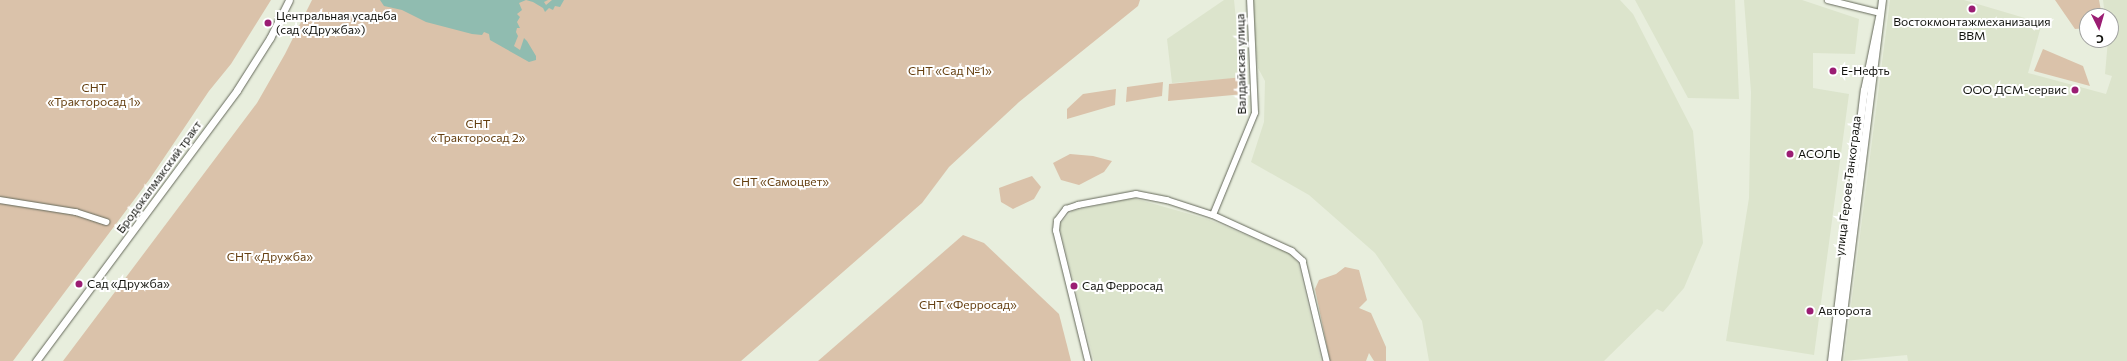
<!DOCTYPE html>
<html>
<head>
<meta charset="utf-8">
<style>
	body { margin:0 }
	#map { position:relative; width:2127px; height:361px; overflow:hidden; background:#e8eedd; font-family:Commissioner,sans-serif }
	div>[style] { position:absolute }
	.built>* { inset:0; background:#dce4cc }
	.green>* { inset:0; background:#dac2aa }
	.water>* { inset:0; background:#90bcb0 }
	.roads { filter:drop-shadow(0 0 1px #64685a) drop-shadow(0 0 1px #64685a) }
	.minor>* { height:5.5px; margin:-2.75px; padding:0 2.75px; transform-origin:2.75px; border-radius:2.75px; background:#fff }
	.major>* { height:7px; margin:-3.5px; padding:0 3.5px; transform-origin:3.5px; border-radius:3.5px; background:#fff }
	.dots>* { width:11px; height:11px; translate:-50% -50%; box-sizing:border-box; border:2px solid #fff; border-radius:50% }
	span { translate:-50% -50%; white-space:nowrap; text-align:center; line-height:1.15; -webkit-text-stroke:4px #fff; paint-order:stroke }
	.poi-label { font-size:12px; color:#12130e }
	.left { translate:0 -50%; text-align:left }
	.right { translate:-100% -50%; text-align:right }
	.street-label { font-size:12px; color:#12130e }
	.park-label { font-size:12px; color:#643e0f }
	.north { position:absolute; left:2079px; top:8px; width:40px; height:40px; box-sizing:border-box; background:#fff; border:1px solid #a0a19f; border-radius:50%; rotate:175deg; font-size:11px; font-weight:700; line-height:16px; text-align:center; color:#12130e }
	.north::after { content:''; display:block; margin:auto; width:14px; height:18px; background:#9b1d73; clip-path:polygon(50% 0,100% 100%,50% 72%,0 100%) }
</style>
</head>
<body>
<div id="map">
	<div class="built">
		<div style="clip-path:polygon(1224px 0,1234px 0,1242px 78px,1172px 83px,1167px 39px)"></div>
		<div style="clip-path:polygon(1251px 0,1620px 0,1633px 14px,1693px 131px,1703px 243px,1684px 288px,1663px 312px,1657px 309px,1604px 361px,1429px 361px,1422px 321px,1375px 253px,1309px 195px,1251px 162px,1264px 122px,1265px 81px,1258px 68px)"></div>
		<div style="clip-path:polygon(1635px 0,1735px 0,1739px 99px,1688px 98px)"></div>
		<div style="clip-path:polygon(1744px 0,1802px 0,1859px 19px,1855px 54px,1813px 53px,1813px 88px,1849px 94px,1814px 355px,1726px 341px,1749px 198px,1751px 92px)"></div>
		<div style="clip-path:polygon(1890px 0,1964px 0,2042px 23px,2028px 73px,2106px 94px,2112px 76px,2105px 74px,2108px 40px,2111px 40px,2111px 16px,2105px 16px,2103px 0,2127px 0,2127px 361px,1908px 361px,1907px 355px,1844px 361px)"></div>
		<div style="clip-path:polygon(1133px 198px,1207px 219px,1289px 253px,1298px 263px,1321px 361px,1094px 361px,1059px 225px,1072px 211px)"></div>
	</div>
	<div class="green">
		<div style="clip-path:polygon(0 0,271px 0,231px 64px,209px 91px,149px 180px,13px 361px,0 361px)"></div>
		<div style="clip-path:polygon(312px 0,1140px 0,1138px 6px,1019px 102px,949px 167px,922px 203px,741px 361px,63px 361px,257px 103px,285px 54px)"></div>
		<div style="clip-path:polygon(2055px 0,2099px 0,2102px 16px,2087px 16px,2087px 28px,2075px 29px)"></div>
		<div style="clip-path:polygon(2043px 49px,2083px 66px,2090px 86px,2034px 71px)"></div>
		<div style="clip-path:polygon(1244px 77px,1244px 94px,1168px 101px,1169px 84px)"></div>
		<div style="clip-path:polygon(1163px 82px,1162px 96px,1126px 102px,1127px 87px)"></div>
		<div style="clip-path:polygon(1116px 89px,1115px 105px,1067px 119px,1067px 109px,1083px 94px)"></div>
		<div style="clip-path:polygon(1070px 154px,1093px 156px,1112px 161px,1104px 172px,1079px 185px,1061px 180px,1053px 163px)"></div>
		<div style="clip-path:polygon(1032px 176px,1041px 187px,1034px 199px,1013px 209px,1001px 202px,999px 188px)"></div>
		<div style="clip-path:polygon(963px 235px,984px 243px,1059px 314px,1071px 361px,818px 361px)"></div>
		<div style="clip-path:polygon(1345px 267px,1359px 270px,1367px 300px,1359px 308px,1371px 313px,1386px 347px,1386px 361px,1374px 361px,1369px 353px,1366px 361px,1330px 361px,1315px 289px,1319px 280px,1336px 274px)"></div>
	</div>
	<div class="water">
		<div style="clip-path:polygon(380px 0,548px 0,544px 2px,546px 5px,552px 0,564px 0,560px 7px,555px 6px,553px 10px,549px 8px,545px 12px,543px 8px,533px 2px,526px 0,519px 3px,522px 10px,517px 14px,520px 17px,517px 22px,520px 28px,517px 28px,516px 32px,518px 36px,514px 46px,520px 50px,524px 38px,527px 41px,536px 56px,536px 60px,529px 62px,490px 40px,489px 34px,484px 32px,482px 35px,472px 34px,426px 22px,402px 10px,384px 6px)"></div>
	</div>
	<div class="roads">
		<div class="minor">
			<div style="left:1828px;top:0;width:54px;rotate:14deg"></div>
			<div style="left:0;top:200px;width:77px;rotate:9deg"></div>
			<div style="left:76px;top:212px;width:32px;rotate:18deg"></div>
			<div style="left:1213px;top:215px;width:87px;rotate:24.5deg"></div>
			<div style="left:1292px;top:251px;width:15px;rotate:42deg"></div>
			<div style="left:1303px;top:261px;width:103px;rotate:76.5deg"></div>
			<div style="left:1088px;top:361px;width:134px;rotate:-103.8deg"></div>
			<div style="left:1056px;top:231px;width:10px;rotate:-84deg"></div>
			<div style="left:1057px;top:221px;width:15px;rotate:-53deg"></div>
			<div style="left:1066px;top:209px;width:13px;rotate:-18deg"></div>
			<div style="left:1078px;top:205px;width:59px;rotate:-10.7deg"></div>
			<div style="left:1136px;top:194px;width:32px;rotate:11deg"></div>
			<div style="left:1167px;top:200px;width:48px;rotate:18.1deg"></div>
			<div style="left:1213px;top:215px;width:110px;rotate:-67.6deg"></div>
			<div style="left:1255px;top:113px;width:113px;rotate:-92.5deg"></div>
		</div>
		<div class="major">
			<div style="left:36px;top:361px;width:337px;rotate:-53.4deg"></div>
			<div style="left:237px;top:90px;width:62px;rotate:-57.6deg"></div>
			<div style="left:270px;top:38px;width:42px;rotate:-63.4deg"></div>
			<div style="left:1831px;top:361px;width:273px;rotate:-83.1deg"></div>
			<div style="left:1864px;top:90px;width:75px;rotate:-78.4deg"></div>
			<div style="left:1837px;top:361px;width:364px;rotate:-82.9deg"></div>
		</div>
	</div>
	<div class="dots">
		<div style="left:1972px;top:9px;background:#9b1d73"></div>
		<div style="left:268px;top:23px;background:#9b1d73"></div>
		<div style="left:1833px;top:71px;background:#9b1d73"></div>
		<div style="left:2075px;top:90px;background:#9b1d73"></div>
		<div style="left:1790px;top:154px;background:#9b1d73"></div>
		<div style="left:79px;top:284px;background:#9b1d73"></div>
		<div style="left:1074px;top:286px;background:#9b1d73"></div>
		<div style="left:1810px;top:311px;background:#9b1d73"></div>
	</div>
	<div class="poi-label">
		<span class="left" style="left:276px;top:23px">Центральная усадьба<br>(сад «Дружба»)</span>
		<span style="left:1972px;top:29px">Востокмонтажмеханизация<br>ВВМ</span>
		<span class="left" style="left:1841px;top:71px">E-Нефть</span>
		<span class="right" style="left:2067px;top:90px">ООО ДСМ-сервис</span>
		<span class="left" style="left:1798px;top:154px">АСОЛЬ</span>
		<span class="left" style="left:87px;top:284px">Сад «Дружба»</span>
		<span class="left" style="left:1082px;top:286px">Сад Ферросад</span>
		<span class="left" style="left:1818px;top:311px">Авторота</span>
	</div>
	<div class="street-label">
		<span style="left:1241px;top:64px;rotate:-91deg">Валдайская улица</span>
		<span style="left:159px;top:177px;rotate:-54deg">Бродокалмакский тракт</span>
		<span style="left:1848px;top:186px;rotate:-83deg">улица Героев Танкограда</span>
	</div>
	<div class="park-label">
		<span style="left:950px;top:71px">СНТ «Сад №1»</span>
		<span style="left:94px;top:95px">СНТ<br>«Тракторосад 1»</span>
		<span style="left:478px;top:131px">СНТ<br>«Тракторосад 2»</span>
		<span style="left:781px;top:182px">СНТ «Самоцвет»</span>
		<span style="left:270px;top:257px">СНТ «Дружба»</span>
		<span style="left:968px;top:305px">СНТ «Ферросад»</span>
	</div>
	<div class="north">С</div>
</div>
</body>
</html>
